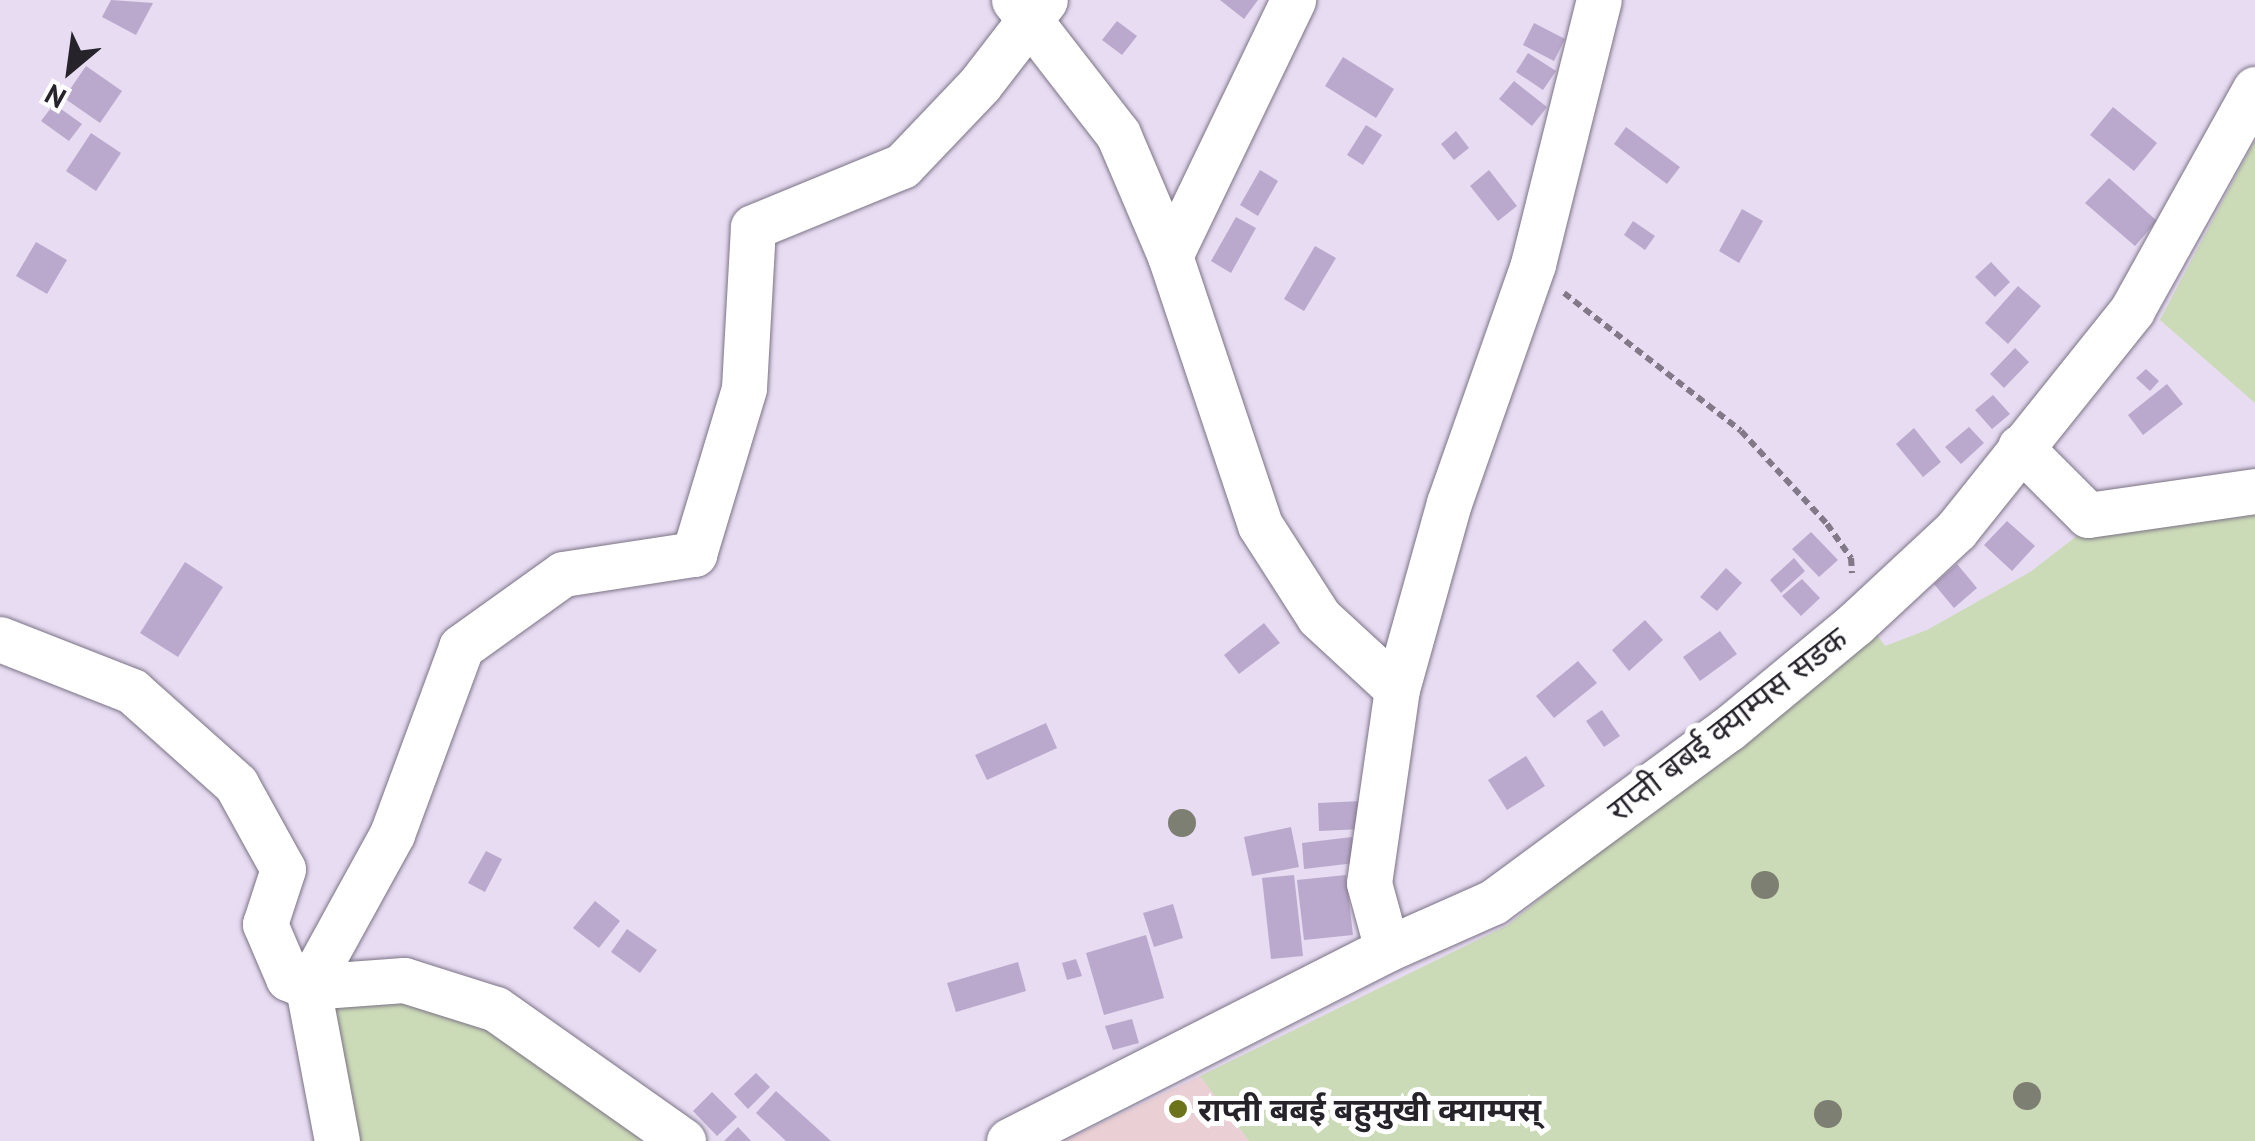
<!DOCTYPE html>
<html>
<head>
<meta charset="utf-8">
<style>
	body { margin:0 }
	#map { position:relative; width:2255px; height:1141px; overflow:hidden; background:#e7dcf2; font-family:"PT Sans","Noto Sans Devanagari",sans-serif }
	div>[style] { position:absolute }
	.education>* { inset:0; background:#ead0d4 }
	.green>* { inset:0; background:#ccdbb7 }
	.building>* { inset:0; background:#baa9cc }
	.path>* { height:6px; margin-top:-3px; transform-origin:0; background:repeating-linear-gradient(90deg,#817988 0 8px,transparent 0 13px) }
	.roads { filter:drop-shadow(0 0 2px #7c7386) drop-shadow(0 0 2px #7c7386) }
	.minor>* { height:45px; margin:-22.5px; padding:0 22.5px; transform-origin:22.5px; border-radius:22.5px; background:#fff }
	.trees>* { width:28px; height:28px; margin:-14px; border-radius:50%; background:#7c7f71 }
	.dots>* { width:28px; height:28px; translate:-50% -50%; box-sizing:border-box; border:5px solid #fff; border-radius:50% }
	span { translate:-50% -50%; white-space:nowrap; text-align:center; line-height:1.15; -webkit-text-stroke:10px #fff; paint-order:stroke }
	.street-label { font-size:32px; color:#27232b }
	.poi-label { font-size:32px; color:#27232b; font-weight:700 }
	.left { translate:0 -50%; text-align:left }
	.north { position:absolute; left:20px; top:20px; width:100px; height:100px; -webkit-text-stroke:8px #fff; paint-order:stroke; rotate:209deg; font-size:28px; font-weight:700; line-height:40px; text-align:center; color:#27232b }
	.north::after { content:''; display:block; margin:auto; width:35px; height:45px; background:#27232b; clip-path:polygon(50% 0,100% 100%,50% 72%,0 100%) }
</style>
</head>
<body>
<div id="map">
	<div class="education">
		<div style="clip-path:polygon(1200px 1076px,1249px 1141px,1064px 1141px)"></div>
	</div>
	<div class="green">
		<div style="clip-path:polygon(2255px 140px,2255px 403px,2160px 320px)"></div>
		<div style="clip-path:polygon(2255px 475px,2255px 1141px,1249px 1141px,1200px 1076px,1508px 925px,1871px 627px,1885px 646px,1927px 630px,2030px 572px,2143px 485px)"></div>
		<div style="clip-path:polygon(375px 993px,453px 1007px,645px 1132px,639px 1141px,342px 1141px,322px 1005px)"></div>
	</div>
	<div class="building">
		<div style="clip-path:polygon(111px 0,153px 3px,136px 35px,102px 17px)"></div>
		<div style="clip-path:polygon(1220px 0,1258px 0,1244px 19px)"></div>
		<div style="clip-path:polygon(1117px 21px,1137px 36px,1122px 55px,1102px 40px)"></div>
		<div style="clip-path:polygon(1534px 23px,1565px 39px,1554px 61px,1523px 45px)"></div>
		<div style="clip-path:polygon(1528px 53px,1556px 71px,1543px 90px,1516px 72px)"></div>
		<div style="clip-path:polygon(1343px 57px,1394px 89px,1376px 118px,1325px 86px)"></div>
		<div style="clip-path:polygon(86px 66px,122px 91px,100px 123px,64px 98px)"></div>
		<div style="clip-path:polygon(1514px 81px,1547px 107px,1532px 126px,1499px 99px)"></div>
		<div style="clip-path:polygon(54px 104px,82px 124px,69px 141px,41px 121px)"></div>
		<div style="clip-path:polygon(2113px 107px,2157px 143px,2134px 171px,2090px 135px)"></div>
		<div style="clip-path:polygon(1366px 125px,1382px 135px,1363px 165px,1347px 155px)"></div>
		<div style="clip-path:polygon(1626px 127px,1680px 167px,1667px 184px,1614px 144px)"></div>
		<div style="clip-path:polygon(1456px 131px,1469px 148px,1454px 160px,1441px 144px)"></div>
		<div style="clip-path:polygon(91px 133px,121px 153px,96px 191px,66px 171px)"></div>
		<div style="clip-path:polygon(1260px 170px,1278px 181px,1258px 216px,1240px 205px)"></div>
		<div style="clip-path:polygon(1489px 170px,1517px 206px,1498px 221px,1470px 186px)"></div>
		<div style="clip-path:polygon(2109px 178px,2157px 221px,2135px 246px,2085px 203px)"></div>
		<div style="clip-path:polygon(1742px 209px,1763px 221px,1739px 263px,1719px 251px)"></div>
		<div style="clip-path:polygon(1236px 217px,1256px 228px,1231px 273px,1211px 261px)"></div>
		<div style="clip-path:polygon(1633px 221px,1655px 236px,1645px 250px,1624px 235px)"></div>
		<div style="clip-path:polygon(36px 242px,67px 260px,47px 294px,16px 276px)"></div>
		<div style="clip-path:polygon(1315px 246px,1336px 258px,1304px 311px,1284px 299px)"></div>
		<div style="clip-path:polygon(1991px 262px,2010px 282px,1995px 297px,1975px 277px)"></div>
		<div style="clip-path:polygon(2018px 286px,2041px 306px,2008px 344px,1985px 323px)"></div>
		<div style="clip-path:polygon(2015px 348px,2029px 362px,2004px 388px,1990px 374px)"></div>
		<div style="clip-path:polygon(2146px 369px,2159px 381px,2150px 391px,2136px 378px)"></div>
		<div style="clip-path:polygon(2167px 384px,2183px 404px,2143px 435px,2128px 415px)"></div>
		<div style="clip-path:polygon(1993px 395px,2010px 414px,1992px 429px,1975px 410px)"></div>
		<div style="clip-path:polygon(1969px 427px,1984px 443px,1961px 464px,1945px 447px)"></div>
		<div style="clip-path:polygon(1914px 428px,1941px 462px,1923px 477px,1896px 444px)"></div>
		<div style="clip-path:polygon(2007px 521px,2035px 546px,2012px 571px,1984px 545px)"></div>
		<div style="clip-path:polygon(1811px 532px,1838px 560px,1819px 577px,1792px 549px)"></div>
		<div style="clip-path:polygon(1794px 558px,1805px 571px,1781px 593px,1770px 580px)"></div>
		<div style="clip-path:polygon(185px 562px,223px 587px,178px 657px,140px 633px)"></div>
		<div style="clip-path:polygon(1957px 564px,1977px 588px,1954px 608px,1934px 584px)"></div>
		<div style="clip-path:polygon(1726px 568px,1742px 583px,1717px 611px,1700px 597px)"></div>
		<div style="clip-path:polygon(1802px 579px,1820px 598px,1801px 616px,1782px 596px)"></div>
		<div style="clip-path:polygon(1645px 620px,1663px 640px,1629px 671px,1612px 650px)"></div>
		<div style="clip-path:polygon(1264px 623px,1280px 643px,1239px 674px,1224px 655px)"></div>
		<div style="clip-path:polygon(1720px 631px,1737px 654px,1700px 681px,1683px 657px)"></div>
		<div style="clip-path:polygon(1578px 661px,1597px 683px,1554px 718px,1536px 696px)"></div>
		<div style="clip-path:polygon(1602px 710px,1620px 736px,1604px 747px,1586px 721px)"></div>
		<div style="clip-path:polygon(1046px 723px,1057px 748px,987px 780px,975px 755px)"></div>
		<div style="clip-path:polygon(1526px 756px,1545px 786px,1507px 810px,1488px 780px)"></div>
		<div style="clip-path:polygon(1362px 801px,1363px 829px,1319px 831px,1318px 803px)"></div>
		<div style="clip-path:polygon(1291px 827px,1299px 867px,1252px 876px,1244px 837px)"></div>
		<div style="clip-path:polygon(1352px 837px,1355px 863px,1304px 869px,1302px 843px)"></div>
		<div style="clip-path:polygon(486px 851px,502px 859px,485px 892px,468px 883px)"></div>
		<div style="clip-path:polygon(1294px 875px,1303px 956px,1271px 959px,1262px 878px)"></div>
		<div style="clip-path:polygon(1346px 875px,1353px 935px,1304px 940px,1297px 880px)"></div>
		<div style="clip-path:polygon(595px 901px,620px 921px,599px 948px,573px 928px)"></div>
		<div style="clip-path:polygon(1173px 904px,1183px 938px,1154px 947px,1143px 913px)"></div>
		<div style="clip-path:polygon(627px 929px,657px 950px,640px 973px,611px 952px)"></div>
		<div style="clip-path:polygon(1146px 935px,1164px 998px,1104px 1015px,1086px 953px)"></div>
		<div style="clip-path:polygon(1076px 959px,1082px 976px,1067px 980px,1062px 963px)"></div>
		<div style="clip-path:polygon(1018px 962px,1026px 991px,956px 1012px,947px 983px)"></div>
		<div style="clip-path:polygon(1132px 1019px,1139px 1043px,1113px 1050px,1105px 1026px)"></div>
		<div style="clip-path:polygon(756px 1073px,770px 1087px,748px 1109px,734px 1094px)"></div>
		<div style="clip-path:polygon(776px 1091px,831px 1141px,786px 1141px,756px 1113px)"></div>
		<div style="clip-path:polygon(712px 1092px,737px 1117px,717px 1136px,693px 1111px)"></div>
		<div style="clip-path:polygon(738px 1127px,751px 1141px,724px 1141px)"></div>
	</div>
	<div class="path">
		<div style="left:1564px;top:293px;width:224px;rotate:37.9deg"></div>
		<div style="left:1741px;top:431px;width:127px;rotate:47.2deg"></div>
		<div style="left:1827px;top:524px;width:42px;rotate:54.8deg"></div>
		<div style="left:1851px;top:558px;width:15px;rotate:86deg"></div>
	</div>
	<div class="roads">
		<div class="minor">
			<div style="left:1014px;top:0;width:170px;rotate:52.2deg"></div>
			<div style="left:1118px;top:134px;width:133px;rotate:66.9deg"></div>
			<div style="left:1170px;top:256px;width:284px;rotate:71.5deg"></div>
			<div style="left:1260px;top:525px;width:109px;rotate:57.3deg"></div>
			<div style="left:1319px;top:617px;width:106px;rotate:42.7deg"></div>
			<div style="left:1170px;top:256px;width:284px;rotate:-64.3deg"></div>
			<div style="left:2020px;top:447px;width:96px;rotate:45deg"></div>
			<div style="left:2088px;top:515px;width:169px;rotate:-8.2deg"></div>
			<div style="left:0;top:639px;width:142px;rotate:21.5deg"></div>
			<div style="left:132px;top:691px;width:140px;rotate:41.8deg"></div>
			<div style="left:236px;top:784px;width:97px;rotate:61.1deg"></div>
			<div style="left:283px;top:869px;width:58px;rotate:108.1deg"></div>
			<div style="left:265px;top:924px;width:59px;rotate:66.9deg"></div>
			<div style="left:288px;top:978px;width:22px;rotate:24deg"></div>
			<div style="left:308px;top:987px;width:96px;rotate:-4.2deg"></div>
			<div style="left:404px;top:980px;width:96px;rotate:17.5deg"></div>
			<div style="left:496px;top:1009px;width:229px;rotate:35.2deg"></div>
			<div style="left:1387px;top:949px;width:68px;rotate:-105.3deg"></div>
			<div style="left:1369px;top:883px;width:196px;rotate:-81.8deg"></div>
			<div style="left:1397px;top:689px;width:193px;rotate:-74.4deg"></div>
			<div style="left:1449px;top:503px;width:253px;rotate:-70.6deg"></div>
			<div style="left:1533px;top:264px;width:272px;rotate:-76deg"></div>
			<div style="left:337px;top:1141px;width:157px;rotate:-100.7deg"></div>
			<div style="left:308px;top:987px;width:175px;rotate:-61.2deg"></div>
			<div style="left:392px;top:834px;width:199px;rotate:-69.7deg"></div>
			<div style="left:461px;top:647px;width:125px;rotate:-35.6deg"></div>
			<div style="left:563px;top:574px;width:133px;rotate:-8.7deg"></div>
			<div style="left:694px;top:554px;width:173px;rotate:-73.2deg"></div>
			<div style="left:744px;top:388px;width:161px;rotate:-86.8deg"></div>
			<div style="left:753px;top:227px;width:161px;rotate:-22.3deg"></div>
			<div style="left:902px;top:166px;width:113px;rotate:-46.4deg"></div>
			<div style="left:980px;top:84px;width:106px;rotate:-52.3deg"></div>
			<div style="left:1009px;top:1141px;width:424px;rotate:-26.9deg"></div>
			<div style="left:1387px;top:949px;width:116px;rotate:-23.9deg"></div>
			<div style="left:1493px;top:902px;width:292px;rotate:-36.4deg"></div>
			<div style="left:1728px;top:729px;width:165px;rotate:-39.6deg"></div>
			<div style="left:1855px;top:624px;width:138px;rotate:-42.9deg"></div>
			<div style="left:1956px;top:530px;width:282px;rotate:-51.3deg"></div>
			<div style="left:2132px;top:310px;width:253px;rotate:-60.9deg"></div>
		</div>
	</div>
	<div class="trees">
		<div style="left:1182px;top:823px"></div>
		<div style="left:1765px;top:885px"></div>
		<div style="left:2027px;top:1096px"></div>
		<div style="left:1828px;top:1114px"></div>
	</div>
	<div class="dots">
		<div style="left:1178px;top:1109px;background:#6d731a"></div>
	</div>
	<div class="street-label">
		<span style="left:1727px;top:724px;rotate:-38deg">राप्ती बबई क्याम्पस सडक</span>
	</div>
	<div class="poi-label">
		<span class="left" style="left:1198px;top:1109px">राप्ती बबई बहुमुखी क्याम्पस्</span>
	</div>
	<div class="north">N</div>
</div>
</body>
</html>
